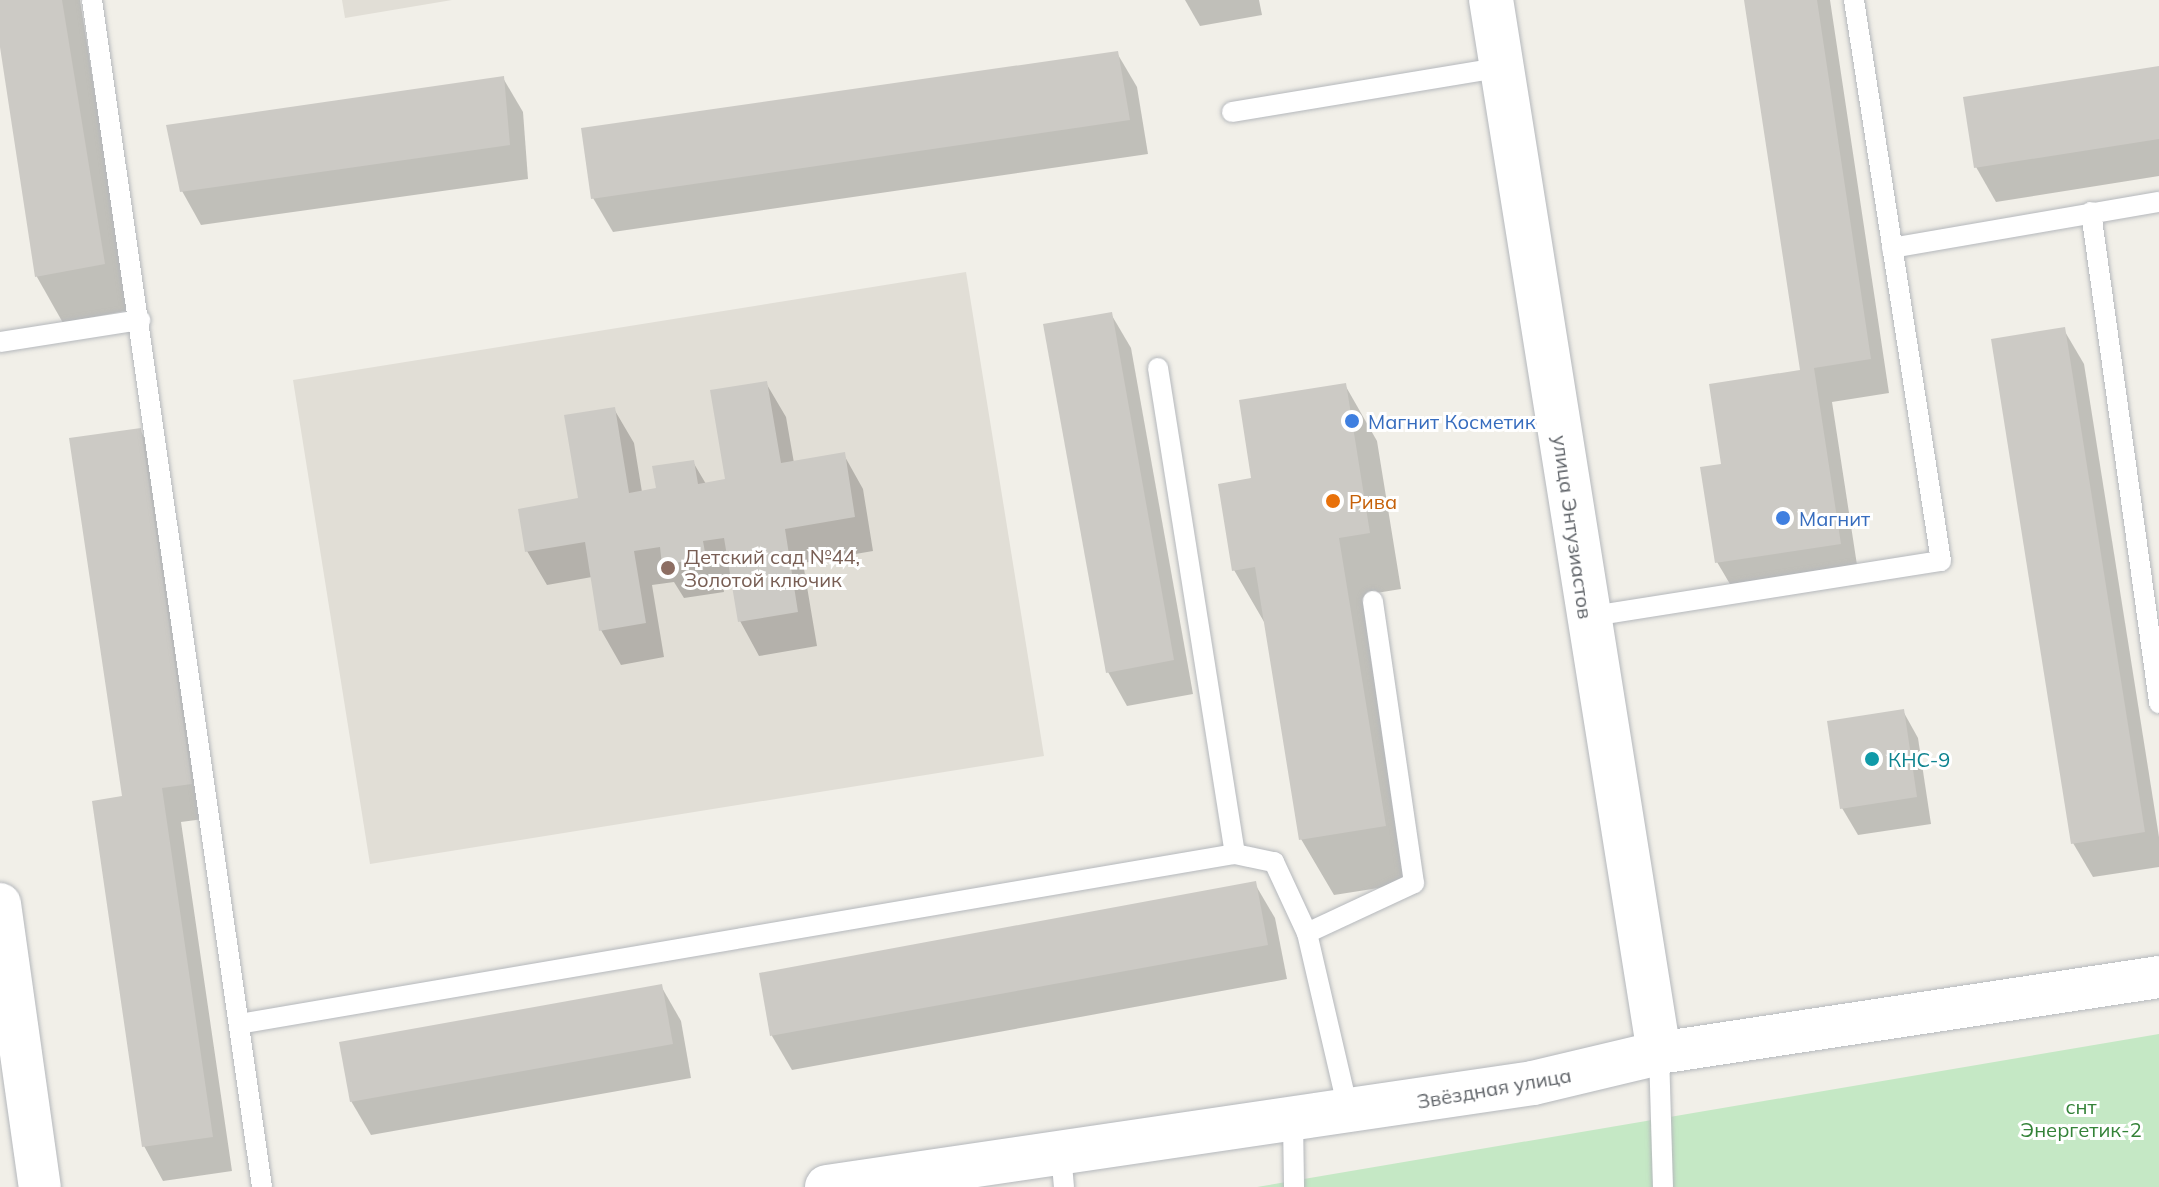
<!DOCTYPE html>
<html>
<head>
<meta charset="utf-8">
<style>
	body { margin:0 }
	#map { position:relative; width:2159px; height:1187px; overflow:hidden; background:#f1efe8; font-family:Mulish,sans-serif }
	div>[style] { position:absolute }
	.education>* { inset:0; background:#e1ded6 }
	.green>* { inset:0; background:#c5e8c5 }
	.shadow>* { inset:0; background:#0003 }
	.building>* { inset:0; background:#cccac5 }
	.roads { filter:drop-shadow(0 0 2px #b5b8bc) drop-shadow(0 0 2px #b5b8bc) }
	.lane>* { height:20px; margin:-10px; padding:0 10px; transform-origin:10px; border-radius:10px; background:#fff }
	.street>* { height:42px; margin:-21px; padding:0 21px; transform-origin:21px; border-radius:21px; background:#fff }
	.secondary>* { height:44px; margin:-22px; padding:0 22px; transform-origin:22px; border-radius:22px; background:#fff }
	.dots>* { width:22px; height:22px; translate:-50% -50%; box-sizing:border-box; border:4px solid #fff; border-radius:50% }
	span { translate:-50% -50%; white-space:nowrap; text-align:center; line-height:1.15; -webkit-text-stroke:6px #fff; paint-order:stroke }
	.shop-label { font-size:20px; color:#366cbe }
	.left { translate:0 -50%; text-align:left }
	.food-label { font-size:20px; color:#c56008 }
	.street-label { font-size:20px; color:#5f6368 }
	.education-label { font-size:20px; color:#785e54 }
	.culture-label { font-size:20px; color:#0d838f }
	.park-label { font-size:20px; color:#348238 }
</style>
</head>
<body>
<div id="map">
	<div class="education">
		<div style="clip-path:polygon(342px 0,452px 0,345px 18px)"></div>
		<div style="clip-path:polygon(966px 272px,1044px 756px,370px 864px,293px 380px)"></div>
	</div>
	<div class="green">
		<div style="clip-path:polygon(2159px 1034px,2159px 1187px,1257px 1187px)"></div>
	</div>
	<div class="shadow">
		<div style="clip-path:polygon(0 0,80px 0,130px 310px,63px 323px,37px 277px)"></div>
		<div style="clip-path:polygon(1185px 0,1259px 0,1262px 15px,1200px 26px)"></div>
		<div style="clip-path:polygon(1746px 0,1830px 0,1889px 393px,1832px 402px,1859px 578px,1737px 596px,1717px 562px,1724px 465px,1802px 371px)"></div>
		<div style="clip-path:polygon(1117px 53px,1137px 87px,1148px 154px,613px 232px,593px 198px)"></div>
		<div style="clip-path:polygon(2159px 68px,2159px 176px,1996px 202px,1976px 167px)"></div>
		<div style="clip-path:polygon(503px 78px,523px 112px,528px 179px,201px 225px,182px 191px)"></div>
		<div style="clip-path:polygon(1111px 314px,1131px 348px,1193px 694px,1127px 706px,1108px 672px)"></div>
		<div style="clip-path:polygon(2064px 330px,2084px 364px,2159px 837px,2159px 867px,2093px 877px,2073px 843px)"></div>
		<div style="clip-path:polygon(766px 383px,786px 417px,794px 463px,844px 455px,863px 489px,873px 551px,803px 563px,817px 646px,759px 656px,740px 621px,732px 574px,722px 575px,724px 592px,684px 598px,674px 582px,652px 585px,664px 657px,621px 665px,601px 630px,592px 577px,547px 585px,527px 551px,580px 500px,614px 409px,634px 443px,642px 492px,658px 490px,693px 462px,706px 484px,728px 481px)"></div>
		<div style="clip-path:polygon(1345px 385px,1377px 441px,1401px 589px,1370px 594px,1417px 882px,1334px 895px,1301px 839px,1267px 627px,1234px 570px,1253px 479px)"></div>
		<div style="clip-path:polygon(140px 430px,160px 464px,211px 818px,181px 822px,232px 1171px,163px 1181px,144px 1146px,124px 798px)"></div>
		<div style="clip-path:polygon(1903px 711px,1918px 738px,1931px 824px,1858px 835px,1842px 808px)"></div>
		<div style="clip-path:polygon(1255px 884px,1275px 918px,1287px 979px,792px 1070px,772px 1036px,761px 974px)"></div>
		<div style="clip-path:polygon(661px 986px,681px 1021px,691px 1078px,371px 1135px,351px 1101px)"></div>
	</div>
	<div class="building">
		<div style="clip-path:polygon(0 0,62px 0,105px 264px,35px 277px,0 47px)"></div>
		<div style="clip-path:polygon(1744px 0,1817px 0,1871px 359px,1814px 368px,1841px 544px,1715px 563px,1700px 467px,1721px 464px,1709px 384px,1800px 370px)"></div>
		<div style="clip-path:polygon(1118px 51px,1130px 120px,591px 199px,581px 128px)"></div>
		<div style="clip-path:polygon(2159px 66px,2159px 139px,1974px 168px,1963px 97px)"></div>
		<div style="clip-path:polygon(504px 76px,510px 145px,180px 192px,166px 125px)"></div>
		<div style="clip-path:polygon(1112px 312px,1174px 660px,1106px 673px,1043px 324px)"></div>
		<div style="clip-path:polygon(2065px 327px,2145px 832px,2071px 844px,1991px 339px)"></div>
		<div style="clip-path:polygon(767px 381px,781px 463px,845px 452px,855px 517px,785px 529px,798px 612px,738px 622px,724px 538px,703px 541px,706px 558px,662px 565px,660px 547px,634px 551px,646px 623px,599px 631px,585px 542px,525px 552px,518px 509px,578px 498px,564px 415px,615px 407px,629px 493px,656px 488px,652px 466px,694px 460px,698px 484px,725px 479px,710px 390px)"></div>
		<div style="clip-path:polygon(1346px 383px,1370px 533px,1339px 538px,1386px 826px,1299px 840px,1255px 567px,1232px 571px,1218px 484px,1251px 478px,1239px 400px)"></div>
		<div style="clip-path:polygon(141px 428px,192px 784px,162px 788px,213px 1137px,142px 1147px,92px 801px,122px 796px,69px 438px)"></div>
		<div style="clip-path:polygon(1904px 709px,1917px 797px,1840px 809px,1827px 721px)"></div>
		<div style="clip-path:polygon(1256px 881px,1268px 945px,770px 1036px,759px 973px)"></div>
		<div style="clip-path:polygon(662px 984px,673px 1044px,350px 1102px,339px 1042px)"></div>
	</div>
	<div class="roads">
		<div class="lane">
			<div style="left:92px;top:0;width:1199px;rotate:81.85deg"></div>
			<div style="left:1232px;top:112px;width:275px;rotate:-9.4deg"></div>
			<div style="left:2091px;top:212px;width:496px;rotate:82.1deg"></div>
			<div style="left:1892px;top:248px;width:271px;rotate:-9.8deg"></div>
			<div style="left:0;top:342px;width:142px;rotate:-8.9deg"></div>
			<div style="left:1158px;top:368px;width:492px;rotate:81deg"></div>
			<div style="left:1586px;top:617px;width:359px;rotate:-9deg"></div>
			<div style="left:1941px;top:561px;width:568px;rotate:-98.82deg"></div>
			<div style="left:1307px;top:933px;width:118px;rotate:-25deg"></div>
			<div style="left:1414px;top:883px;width:285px;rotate:-98.3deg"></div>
			<div style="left:239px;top:1024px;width:1010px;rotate:-9.69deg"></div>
			<div style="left:1235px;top:854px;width:40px;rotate:12deg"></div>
			<div style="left:1274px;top:862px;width:78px;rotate:65.1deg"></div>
			<div style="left:1307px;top:933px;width:185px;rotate:76.9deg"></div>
			<div style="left:1659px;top:1053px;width:134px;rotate:88.3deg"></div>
			<div style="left:1293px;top:1121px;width:66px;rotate:89.1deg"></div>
			<div style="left:1061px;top:1153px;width:34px;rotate:85deg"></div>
		</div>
		<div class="street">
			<div style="left:0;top:904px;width:286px;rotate:82deg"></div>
			<div style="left:1659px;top:1053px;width:506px;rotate:-8.64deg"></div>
		</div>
		<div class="secondary">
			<div style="left:827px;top:1187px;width:714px;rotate:-8.38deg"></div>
			<div style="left:1533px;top:1083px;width:130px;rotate:-13.4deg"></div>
			<div style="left:1659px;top:1053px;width:1066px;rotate:-99.06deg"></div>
		</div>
	</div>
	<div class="dots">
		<div style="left:1352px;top:421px;background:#3f7fe0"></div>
		<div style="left:1333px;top:501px;background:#e8710a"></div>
		<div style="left:1783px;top:518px;background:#3f7fe0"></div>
		<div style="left:668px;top:568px;background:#8d6e63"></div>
		<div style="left:1872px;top:759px;background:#0f9aa8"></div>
	</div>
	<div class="shop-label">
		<span class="left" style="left:1368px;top:421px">Магнит Косметик</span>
		<span class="left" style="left:1799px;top:518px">Магнит</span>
	</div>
	<div class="food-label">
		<span class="left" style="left:1349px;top:501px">Рива</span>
	</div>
	<div class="street-label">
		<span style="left:1573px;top:527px;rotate:82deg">улица Энтузиастов</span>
		<span style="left:1494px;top:1088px;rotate:-10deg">Звёздная улица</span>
	</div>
	<div class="education-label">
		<span class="left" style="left:684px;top:568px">Детский сад №44,<br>Золотой ключик</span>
	</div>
	<div class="culture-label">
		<span class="left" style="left:1888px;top:759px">КНС-9</span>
	</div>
	<div class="park-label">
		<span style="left:2081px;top:1118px">снт<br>Энергетик-2</span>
	</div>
</div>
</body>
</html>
